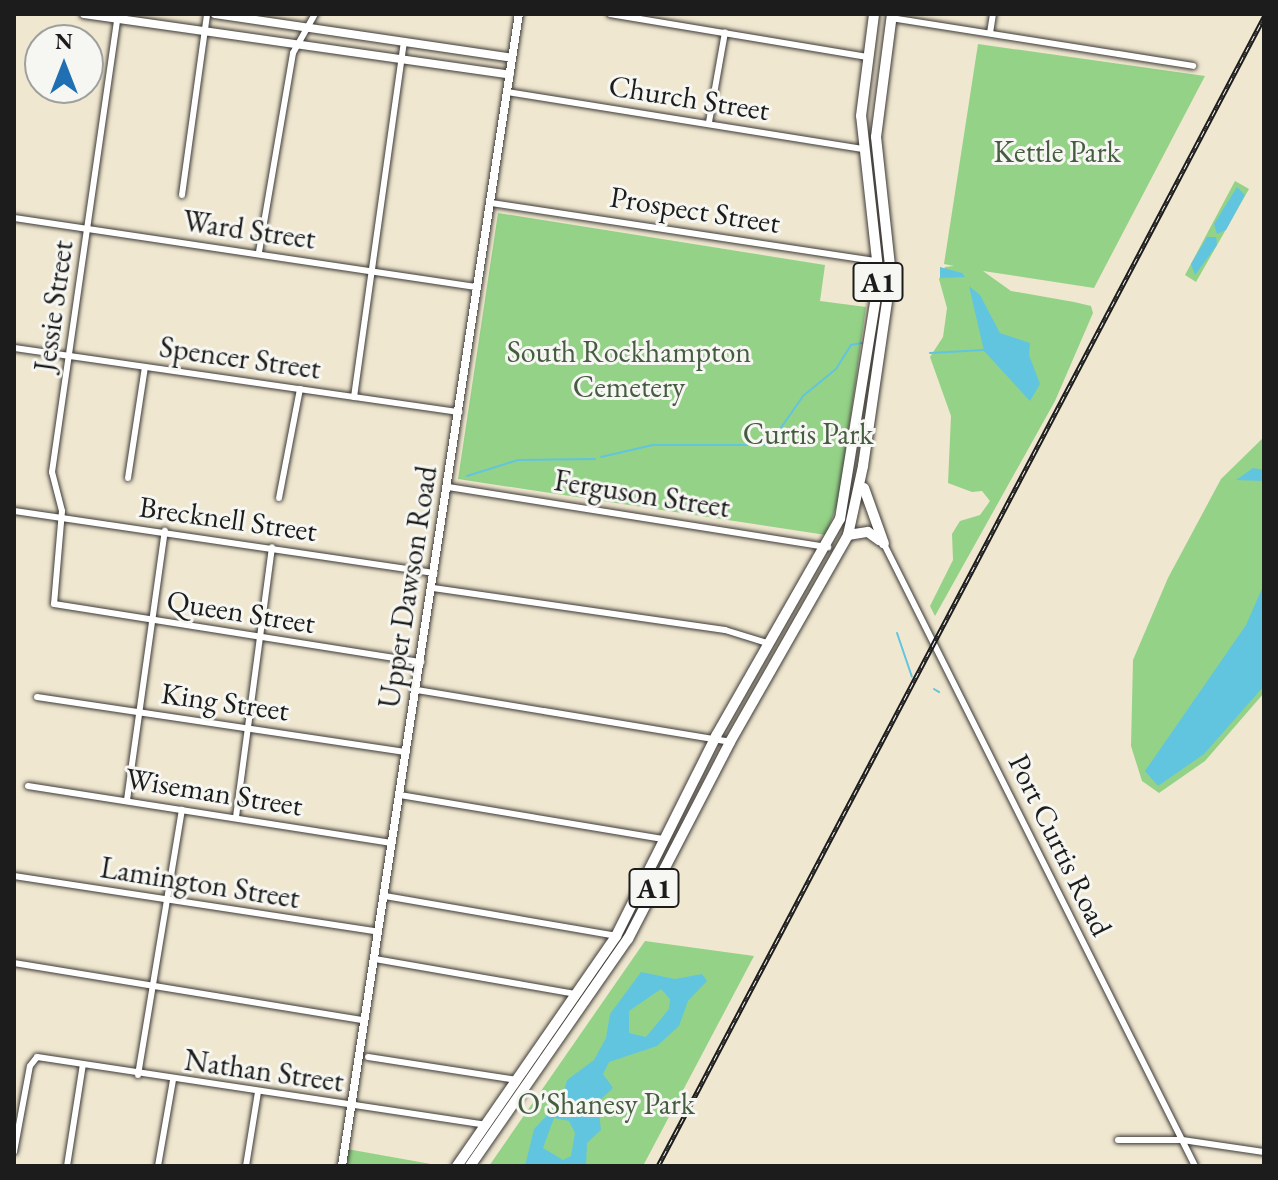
<!DOCTYPE html>
<html>
<head>
<meta charset="utf-8">
<style>
	body { margin:0 }
	#map { position:relative; width:1278px; height:1180px; overflow:hidden; background:#f0e7d0; font-family:"EB Garamond",serif }
	div>[style] { position:absolute }
	.green>* { inset:0; background:#94d287 }
	.water>* { inset:0; background:#61c5df }
	.stream>* { height:2px; margin:-1px; padding:0 1px; transform-origin:1px; border-radius:1px; background:#61c5df }
	.roads { filter:drop-shadow(0 0 2px #3c3a37) drop-shadow(0 0 2px #3c3a37) }
	.minor>* { height:6px; margin:-3px; padding:0 3px; transform-origin:3px; border-radius:3px; background:#fff }
	.tertiary>* { height:8px; margin:-4px; padding:0 4px; transform-origin:4px; border-radius:4px; background:#fff }
	.trunk>* { height:10px; margin:-5px; padding:0 5px; transform-origin:5px; border-radius:5px; background:#fff }
	.rail>* { height:5px; margin-top:-2.5px; transform-origin:0; background:repeating-linear-gradient(90deg,#f6f6f2 0 6px,#1c1c1c 0 12px); box-sizing:border-box; border-block:2px solid #1c1c1c }
	span { translate:-50% -50%; white-space:nowrap; text-align:center; line-height:1.15; -webkit-text-stroke:6px #f6f6f2; paint-order:stroke }
	.shield-label span { padding:2px 6px; background:#f6f6f2; border:2px solid; border-radius:6px; -webkit-text-stroke-width:0 }
	.shield-label { font-size:28px; color:#1c1c1c; font-weight:700 }
	.street-label { font-size:30px; color:#1c1c1c }
	.park-label { font-size:30px; color:#465c41 }
	.frame { position:absolute; inset:0; border:16px solid #1c1c1c; pointer-events:none }
	.north { position:absolute; left:24px; top:24px; width:80px; height:80px; box-sizing:border-box; background:#f6f6f2; border:2px solid #9f9f9c; border-radius:50%; rotate:0deg; font-size:22px; font-weight:700; line-height:32px; text-align:center; color:#1c1c1c }
	.north::after { content:''; display:block; margin:auto; width:28px; height:36px; background:#1f6fb2; clip-path:polygon(50% 0,100% 100%,50% 72%,0 100%) }
</style>
</head>
<body>
<div id="map">
	<div class="green">
		<div style="clip-path:polygon(978px 44px,1205px 76px,1094px 288px,983px 271px,1011px 291px,1074px 302px,1091px 306px,1093px 313px,1055px 401px,935px 616px,930px 606px,953px 560px,952px 534px,960px 521px,980px 515px,990px 501px,982px 491px,972px 492px,948px 483px,951px 416px,930px 357px,943px 337px,947px 308px,939px 279px,945px 267px,954px 266px,944px 264px)"></div>
		<div style="clip-path:polygon(1235px 181px,1249px 189px,1196px 282px,1185px 275px)"></div>
		<div style="clip-path:polygon(498px 213px,825px 265px,820px 301px,866px 307px,839px 499px,826px 535px,458px 479px)"></div>
		<div style="clip-path:polygon(1264px 437px,1264px 693px,1205px 761px,1159px 793px,1142px 781px,1131px 746px,1133px 660px,1168px 578px,1221px 479px)"></div>
		<div style="clip-path:polygon(645px 941px,754px 956px,643px 1166px,489px 1166px)"></div>
		<div style="clip-path:polygon(347px 1149px,442px 1166px,346px 1166px)"></div>
	</div>
	<div class="water">
		<div style="clip-path:polygon(1237px 187px,1245px 195px,1226px 230px,1217px 234px,1214px 224px)"></div>
		<div style="clip-path:polygon(1207px 237px,1216px 237px,1217px 245px,1195px 275px,1191px 264px)"></div>
		<div style="clip-path:polygon(940px 267px,962px 273px,965px 277px,940px 278px)"></div>
		<div style="clip-path:polygon(969px 286px,980px 295px,1000px 333px,1030px 343px,1029px 355px,1040px 384px,1030px 401px,984px 351px)"></div>
		<div style="clip-path:polygon(1253px 468px,1264px 470px,1264px 481px,1236px 480px)"></div>
		<div style="clip-path:polygon(1264px 584px,1264px 686px,1204px 754px,1158px 786px,1145px 771px,1246px 625px)"></div>
		<div style="clip-path:polygon(evenodd,641px 972px,675px 979px,702px 974px,707px 981px,688px 1001px,679px 1026px,657px 1046px,609px 1062px,603px 1074px,613px 1088px,598px 1102px,601px 1130px,587px 1143px,586px 1166px,525px 1166px,534px 1129px,561px 1101px,567px 1080px,594px 1060px,606px 1038px,610px 1014px,641px 972px,661px 989px,670px 999px,669px 1009px,646px 1037px,629px 1033px,629px 1011px,661px 989px,641px 972px,554px 1118px,569px 1121px,575px 1133px,571px 1156px,563px 1160px,543px 1148px,554px 1118px)"></div>
	</div>
	<div class="stream">
		<div style="left:930px;top:353px;width:54px;rotate:-3.2deg"></div>
		<div style="left:601px;top:457px;width:53px;rotate:-13deg"></div>
		<div style="left:653px;top:445px;width:116px"></div>
		<div style="left:769px;top:445px;width:60px;rotate:-55.2deg"></div>
		<div style="left:803px;top:396px;width:43px;rotate:-39.3deg"></div>
		<div style="left:836px;top:369px;width:28px;rotate:-58deg"></div>
		<div style="left:851px;top:345px;width:11px;rotate:-10deg"></div>
		<div style="left:467px;top:476px;width:53px;rotate:-17.4deg"></div>
		<div style="left:518px;top:460px;width:77px;rotate:-0.7deg"></div>
		<div style="left:897px;top:633px;width:46px;rotate:71.2deg"></div>
		<div style="left:934px;top:689px;width:6px;rotate:31deg"></div>
	</div>
	<div class="roads">
		<div class="minor">
			<div style="left:118px;top:14px;width:463px;rotate:98.2deg"></div>
			<div style="left:52px;top:472px;width:40px;rotate:75.6deg"></div>
			<div style="left:62px;top:511px;width:93px;rotate:94.9deg"></div>
			<div style="left:54px;top:604px;width:372px;rotate:9deg"></div>
			<div style="left:610px;top:14px;width:261px;rotate:9.5deg"></div>
			<div style="left:891px;top:18px;width:306px;rotate:9deg"></div>
			<div style="left:990px;top:33px;width:19px;rotate:-81deg"></div>
			<div style="left:507px;top:92px;width:362px;rotate:9.1deg"></div>
			<div style="left:709px;top:122px;width:91px;rotate:-79.9deg"></div>
			<div style="left:182px;top:195px;width:183px;rotate:-82.1deg"></div>
			<div style="left:491px;top:203px;width:392px;rotate:8.6deg"></div>
			<div style="left:14px;top:218px;width:469px;rotate:8.5deg"></div>
			<div style="left:259px;top:252px;width:202px;rotate:-80.3deg"></div>
			<div style="left:293px;top:53px;width:45px;rotate:-60.6deg"></div>
			<div style="left:14px;top:348px;width:450px;rotate:8.2deg"></div>
			<div style="left:354px;top:397px;width:359px;rotate:-82deg"></div>
			<div style="left:128px;top:478px;width:112px;rotate:-81.3deg"></div>
			<div style="left:448px;top:487px;width:385px;rotate:9deg"></div>
			<div style="left:279px;top:498px;width:111px;rotate:-79.1deg"></div>
			<div style="left:14px;top:511px;width:425px;rotate:8.4deg"></div>
			<div style="left:884px;top:544px;width:695px;rotate:63.43deg"></div>
			<div style="left:433px;top:588px;width:295px;rotate:8.2deg"></div>
			<div style="left:725px;top:630px;width:47px;rotate:17.3deg"></div>
			<div style="left:417px;top:690px;width:317px;rotate:9.4deg"></div>
			<div style="left:37px;top:697px;width:374px;rotate:8.5deg"></div>
			<div style="left:28px;top:786px;width:368px;rotate:8.9deg"></div>
			<div style="left:400px;top:795px;width:268px;rotate:9.5deg"></div>
			<div style="left:127px;top:800px;width:272px;rotate:-82deg"></div>
			<div style="left:236px;top:817px;width:272px;rotate:-82.4deg"></div>
			<div style="left:14px;top:876px;width:369px;rotate:8.7deg"></div>
			<div style="left:385px;top:896px;width:234px;rotate:9.8deg"></div>
			<div style="left:375px;top:959px;width:203px;rotate:9.9deg"></div>
			<div style="left:14px;top:963px;width:354px;rotate:9.3deg"></div>
			<div style="left:368px;top:1057px;width:151px;rotate:8.8deg"></div>
			<div style="left:138px;top:1075px;width:269px;rotate:-80.6deg"></div>
			<div style="left:1118px;top:1140px;width:64px"></div>
			<div style="left:1182px;top:1140px;width:83px;rotate:8.3deg"></div>
			<div style="left:14px;top:1152px;width:87px;rotate:-79.5deg"></div>
			<div style="left:30px;top:1066px;width:11px;rotate:-52deg"></div>
			<div style="left:37px;top:1057px;width:452px;rotate:8.6deg"></div>
			<div style="left:67px;top:1166px;width:103px;rotate:-81.1deg"></div>
			<div style="left:158px;top:1166px;width:87px;rotate:-80.1deg"></div>
			<div style="left:246px;top:1166px;width:75px;rotate:-80.8deg"></div>
		</div>
		<div class="tertiary">
			<div style="left:84px;top:14px;width:430px;rotate:8.1deg"></div>
			<div style="left:215px;top:14px;width:300px;rotate:8.4deg"></div>
			<div style="left:342px;top:1166px;width:1166px;rotate:-81.27deg"></div>
		</div>
		<div class="trunk">
			<div style="left:864px;top:488px;width:59px;rotate:70.3deg"></div>
			<div style="left:848px;top:535px;width:20px;rotate:-9deg"></div>
			<div style="left:868px;top:532px;width:14px;rotate:36deg"></div>
			<div style="left:457px;top:1166px;width:280px;rotate:-55.3deg"></div>
			<div style="left:616px;top:936px;width:224px;rotate:-63.4deg"></div>
			<div style="left:716px;top:736px;width:250px;rotate:-60.3deg"></div>
			<div style="left:840px;top:519px;width:244px;rotate:-80.8deg"></div>
			<div style="left:879px;top:278px;width:163px;rotate:-96.3deg"></div>
			<div style="left:861px;top:116px;width:103px;rotate:-82.7deg"></div>
			<div style="left:470px;top:1166px;width:277px;rotate:-55.2deg"></div>
			<div style="left:628px;top:939px;width:222px;rotate:-62.6deg"></div>
			<div style="left:730px;top:742px;width:238px;rotate:-60.3deg"></div>
			<div style="left:848px;top:535px;width:71px;rotate:-77.7deg"></div>
			<div style="left:863px;top:466px;width:193px;rotate:-81.7deg"></div>
			<div style="left:891px;top:275px;width:139px;rotate:-96.2deg"></div>
			<div style="left:876px;top:137px;width:124px;rotate:-82.6deg"></div>
		</div>
	</div>
	<div class="rail">
		<div style="left:658px;top:1166px;width:1299px;rotate:-62.19deg"></div>
	</div>
	<div class="shield-label">
		<span style="left:878px;top:282px">A1</span>
		<span style="left:654px;top:888px">A1</span>
	</div>
	<div class="street-label">
		<span style="left:689px;top:98px;rotate:9deg">Church Street</span>
		<span style="left:695px;top:210px;rotate:9deg">Prospect Street</span>
		<span style="left:249px;top:230px;rotate:8deg">Ward Street</span>
		<span style="left:54px;top:306px;rotate:-82deg">Jessie Street</span>
		<span style="left:240px;top:358px;rotate:8deg">Spencer Street</span>
		<span style="left:642px;top:494px;rotate:9deg">Ferguson Street</span>
		<span style="left:228px;top:519px;rotate:8deg">Brecknell Street</span>
		<span style="left:408px;top:587px;rotate:-81deg">Upper Dawson Road</span>
		<span style="left:241px;top:612px;rotate:9deg">Queen Street</span>
		<span style="left:225px;top:702px;rotate:8deg">King Street</span>
		<span style="left:214px;top:792px;rotate:9deg">Wiseman Street</span>
		<span style="left:1060px;top:845px;rotate:64deg">Port Curtis Road</span>
		<span style="left:200px;top:883px;rotate:9deg">Lamington Street</span>
		<span style="left:264px;top:1071px;rotate:8deg">Nathan Street</span>
	</div>
	<div class="park-label">
		<span style="left:1057px;top:152px">Kettle Park</span>
		<span style="left:629px;top:369px">South Rockhampton<br>Cemetery</span>
		<span style="left:808px;top:434px">Curtis Park</span>
		<span style="left:606px;top:1104px">O'Shanesy Park</span>
	</div>
	<div class="frame"></div>
	<div class="north">N</div>
</div>
</body>
</html>
